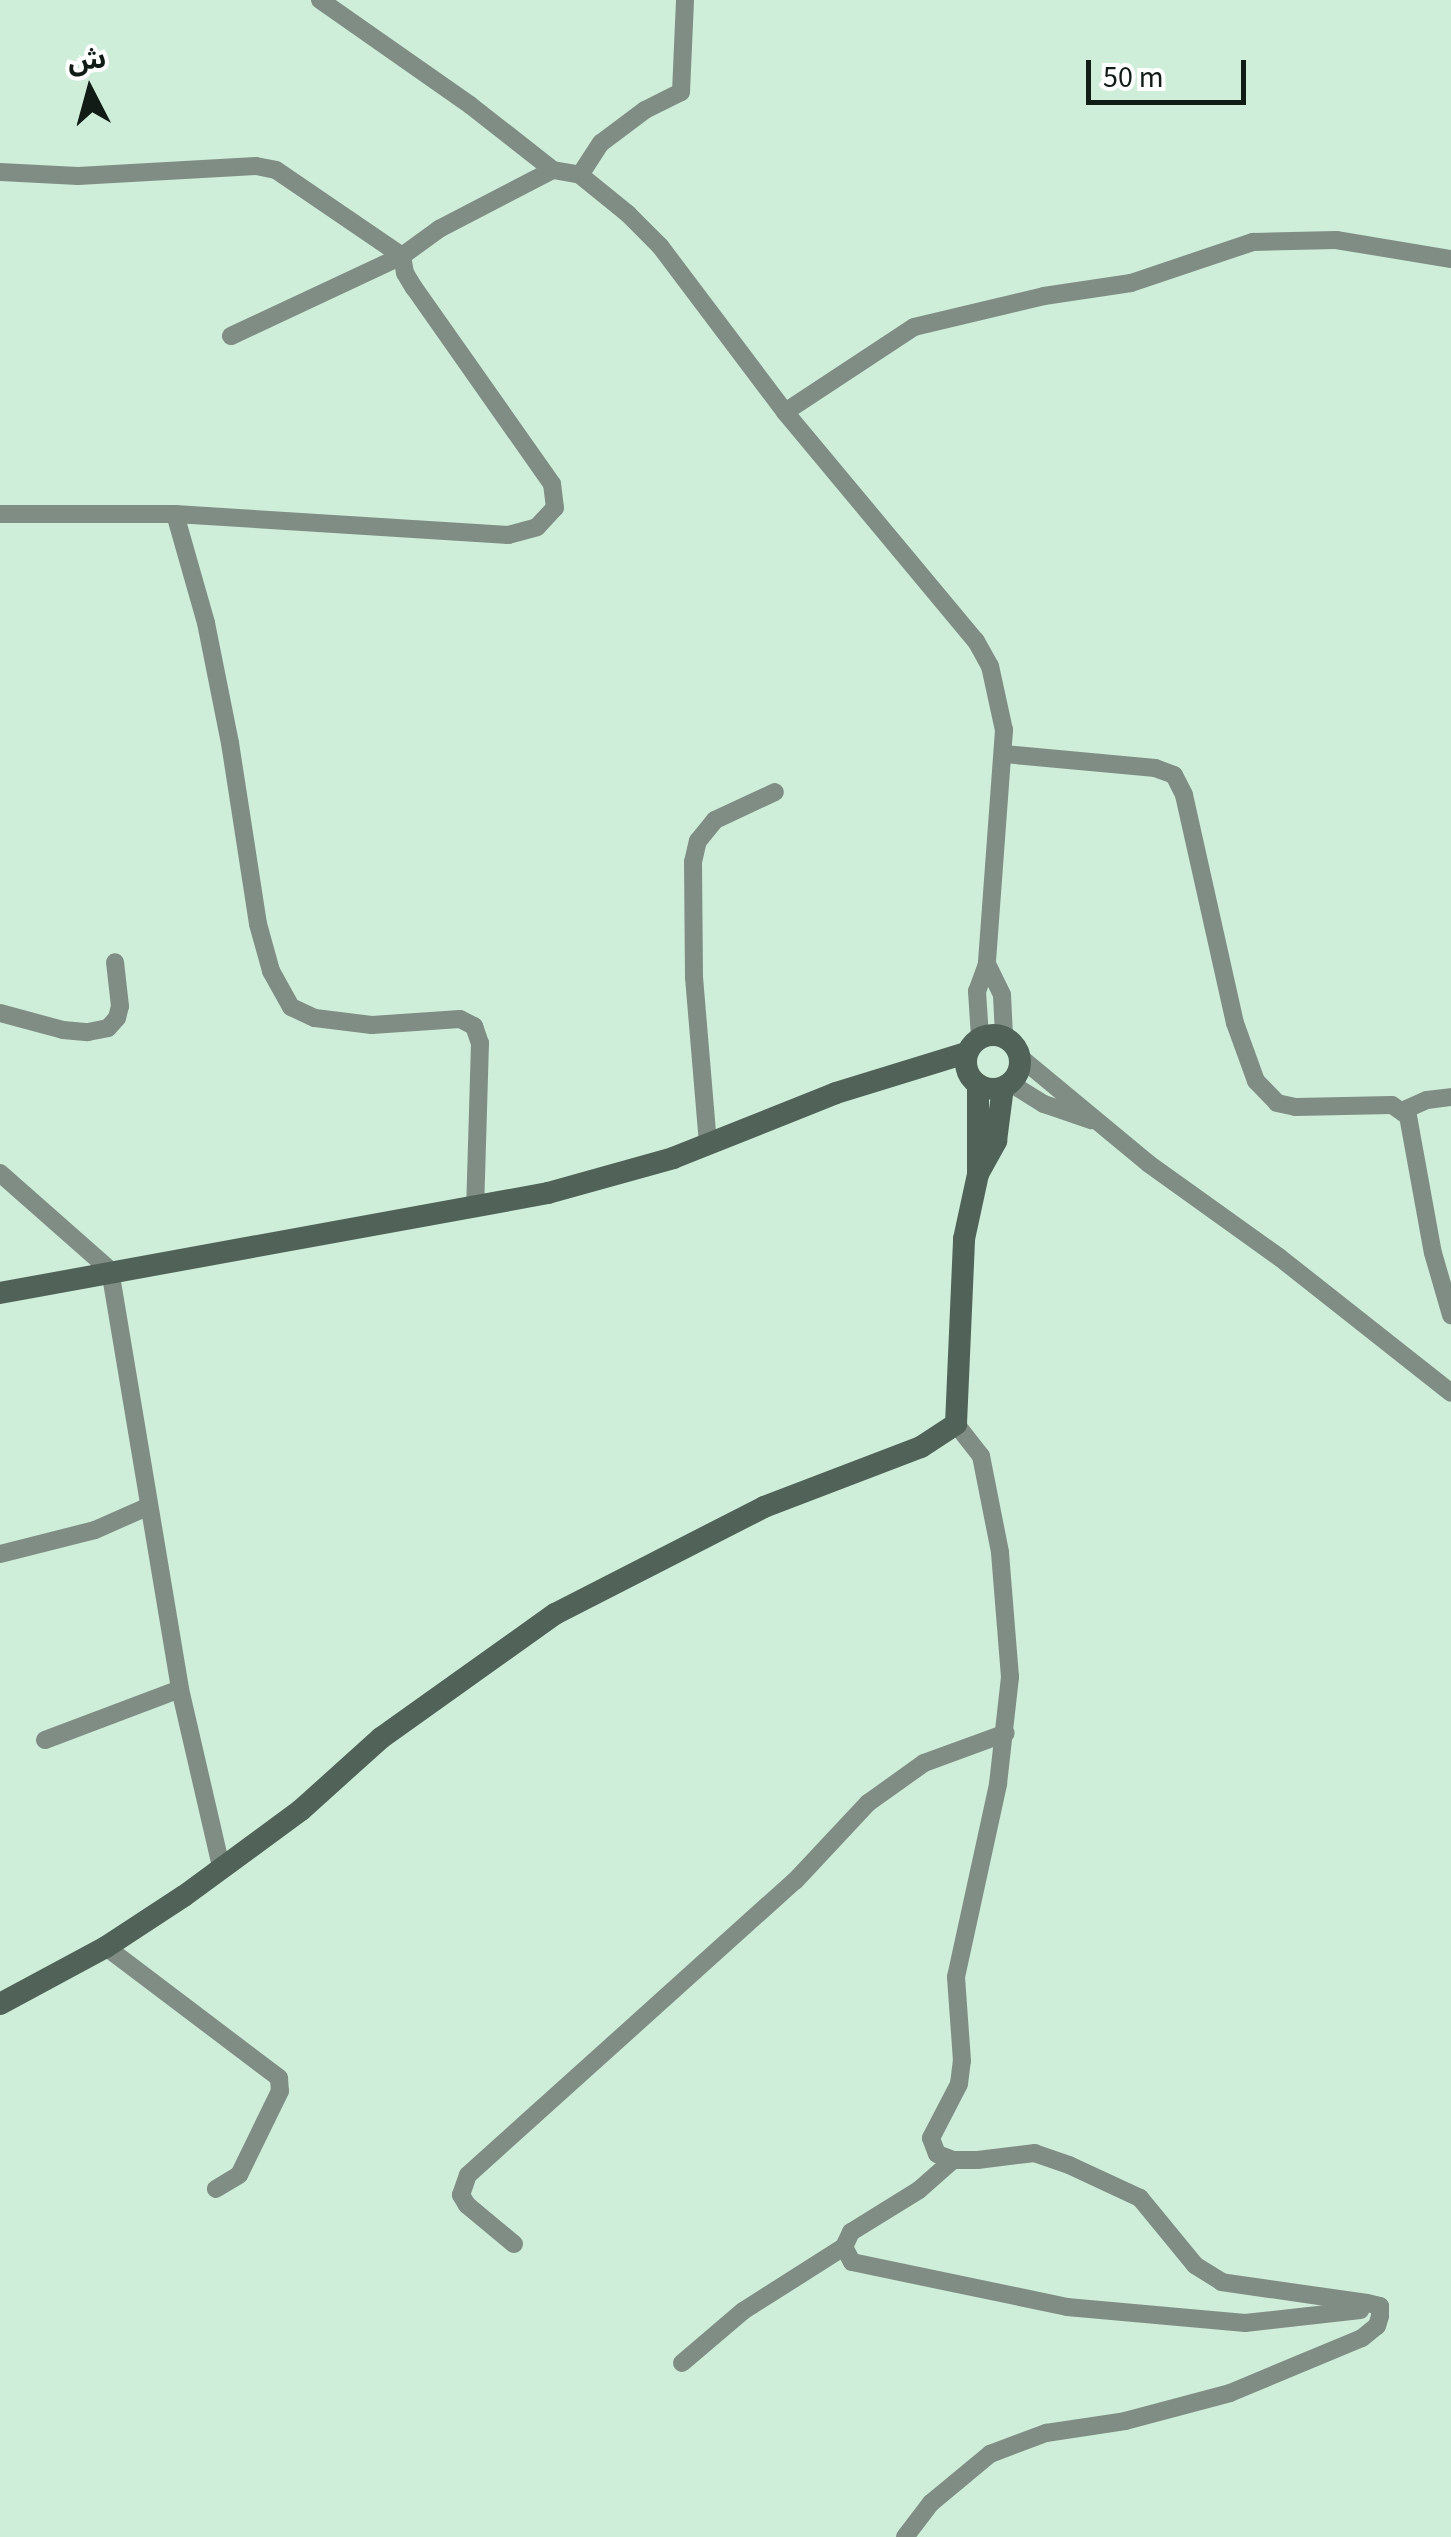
<!DOCTYPE html>
<html>
<head>
<meta charset="utf-8">
<style>
	body { margin:0 }
	#map { position:relative; width:1451px; height:2537px; overflow:hidden; background:#ceeeda; font-family:"Source Sans 3","Noto Sans Arabic",sans-serif }
	div>[style] { position:absolute }
	.street>* { height:18px; margin:-9px; padding:0 9px; transform-origin:9px; border-radius:9px; background:#808d84 }
	.secondary>* { height:22px; margin:-11px; padding:0 11px; transform-origin:11px; border-radius:11px; background:#516358 }
	.secondary>.ring { margin:-11px; padding:0; box-sizing:content-box; background:none; border:22px solid #516358; border-radius:50% }
	span { translate:-50% -50%; white-space:nowrap; text-align:center; line-height:1.15; -webkit-text-stroke:8px #fff; paint-order:stroke }
	.north { position:absolute; left:40px; top:40px; width:100px; height:100px; -webkit-text-stroke:8px #fff; paint-order:stroke; rotate:354deg; font-size:28px; font-weight:700; line-height:40px; text-align:center; color:#101c15 }
	.north::after { content:''; display:block; margin:auto; width:35px; height:45px; background:#101c15; clip-path:polygon(50% 0,100% 100%,50% 72%,0 100%) }
	.scale { position:absolute; left:1086px; top:60px; width:160px; height:45px; box-sizing:border-box; border:5px solid #101c15; border-top:0; padding-left:12px; font-size:30px; line-height:35px; white-space:nowrap; color:#101c15; -webkit-text-stroke:8px #fff; paint-order:stroke }
</style>
</head>
<body>
<div id="map">
	<div class="street">
		<div style="left:320px;top:0;width:183px;rotate:35deg"></div>
		<div style="left:470px;top:105px;width:105px;rotate:38.1deg"></div>
		<div style="left:553px;top:170px;width:27px;rotate:10deg"></div>
		<div style="left:580px;top:175px;width:62px;rotate:39.1deg"></div>
		<div style="left:628px;top:214px;width:45px;rotate:45deg"></div>
		<div style="left:660px;top:246px;width:208px;rotate:53deg"></div>
		<div style="left:785px;top:412px;width:298px;rotate:50.2deg"></div>
		<div style="left:976px;top:641px;width:29px;rotate:61deg"></div>
		<div style="left:990px;top:666px;width:66px;rotate:77.7deg"></div>
		<div style="left:1004px;top:730px;width:235px;rotate:94.2deg"></div>
		<div style="left:987px;top:964px;width:29px;rotate:110deg"></div>
		<div style="left:977px;top:991px;width:46px;rotate:86.3deg"></div>
		<div style="left:0;top:172px;width:78px;rotate:2.9deg"></div>
		<div style="left:78px;top:176px;width:178px;rotate:-3.2deg"></div>
		<div style="left:256px;top:166px;width:20px;rotate:11deg"></div>
		<div style="left:276px;top:170px;width:153px;rotate:34.3deg"></div>
		<div style="left:580px;top:175px;width:38px;rotate:-57deg"></div>
		<div style="left:601px;top:143px;width:55px;rotate:-36.9deg"></div>
		<div style="left:645px;top:110px;width:40px;rotate:-26.6deg"></div>
		<div style="left:681px;top:92px;width:92px;rotate:-87.5deg"></div>
		<div style="left:231px;top:336px;width:189px;rotate:-25.1deg"></div>
		<div style="left:402px;top:256px;width:46px;rotate:-36.1deg"></div>
		<div style="left:439px;top:229px;width:128px;rotate:-27.4deg"></div>
		<div style="left:785px;top:412px;width:154px;rotate:-33.4deg"></div>
		<div style="left:914px;top:327px;width:134px;rotate:-13.4deg"></div>
		<div style="left:1044px;top:296px;width:88px;rotate:-8.5deg"></div>
		<div style="left:1131px;top:283px;width:129px;rotate:-18.6deg"></div>
		<div style="left:1253px;top:242px;width:83px;rotate:-1.4deg"></div>
		<div style="left:1336px;top:240px;width:117px;rotate:9.4deg"></div>
		<div style="left:0;top:514px;width:175px"></div>
		<div style="left:175px;top:514px;width:334px;rotate:3.6deg"></div>
		<div style="left:508px;top:535px;width:30px;rotate:-15deg"></div>
		<div style="left:537px;top:527px;width:26px;rotate:-47deg"></div>
		<div style="left:555px;top:508px;width:24px;rotate:-97deg"></div>
		<div style="left:552px;top:484px;width:240px;rotate:-125.1deg"></div>
		<div style="left:414px;top:288px;width:17px;rotate:-121deg"></div>
		<div style="left:405px;top:273px;width:17px;rotate:-100deg"></div>
		<div style="left:175px;top:514px;width:113px;rotate:74.1deg"></div>
		<div style="left:206px;top:623px;width:122px;rotate:78.7deg"></div>
		<div style="left:230px;top:743px;width:183px;rotate:81.2deg"></div>
		<div style="left:258px;top:924px;width:49px;rotate:74.5deg"></div>
		<div style="left:271px;top:971px;width:41px;rotate:60.9deg"></div>
		<div style="left:291px;top:1007px;width:26px;rotate:25deg"></div>
		<div style="left:315px;top:1018px;width:57px;rotate:7deg"></div>
		<div style="left:372px;top:1025px;width:88px;rotate:-3.9deg"></div>
		<div style="left:460px;top:1019px;width:16px;rotate:27deg"></div>
		<div style="left:474px;top:1026px;width:18px;rotate:71deg"></div>
		<div style="left:480px;top:1043px;width:164px;rotate:91.7deg"></div>
		<div style="left:1004px;top:754px;width:152px;rotate:5.3deg"></div>
		<div style="left:1155px;top:768px;width:20px;rotate:20deg"></div>
		<div style="left:1174px;top:775px;width:22px;rotate:63deg"></div>
		<div style="left:1184px;top:795px;width:234px;rotate:77.4deg"></div>
		<div style="left:1235px;top:1023px;width:62px;rotate:70.1deg"></div>
		<div style="left:1256px;top:1081px;width:30px;rotate:46deg"></div>
		<div style="left:1277px;top:1103px;width:19px;rotate:12deg"></div>
		<div style="left:1296px;top:1107px;width:96px;rotate:-1.2deg"></div>
		<div style="left:1392px;top:1105px;width:19px;rotate:35deg"></div>
		<div style="left:1408px;top:1116px;width:139px;rotate:79.7deg"></div>
		<div style="left:1433px;top:1253px;width:65px;rotate:73.8deg"></div>
		<div style="left:987px;top:964px;width:34px;rotate:64deg"></div>
		<div style="left:1002px;top:995px;width:41px;rotate:87.2deg"></div>
		<div style="left:0;top:1013px;width:65px;rotate:15.1deg"></div>
		<div style="left:63px;top:1030px;width:25px;rotate:5deg"></div>
		<div style="left:88px;top:1032px;width:20px;rotate:-11deg"></div>
		<div style="left:108px;top:1028px;width:13px;rotate:-48deg"></div>
		<div style="left:117px;top:1018px;width:12px;rotate:-76deg"></div>
		<div style="left:120px;top:1006px;width:44px;rotate:-96.5deg"></div>
		<div style="left:1021px;top:1058px;width:166px;rotate:39.6deg"></div>
		<div style="left:1149px;top:1164px;width:160px;rotate:35.6deg"></div>
		<div style="left:1279px;top:1257px;width:219px;rotate:38.3deg"></div>
		<div style="left:1010px;top:1083px;width:40px;rotate:32deg"></div>
		<div style="left:1044px;top:1104px;width:50px;rotate:18.8deg"></div>
		<div style="left:1402px;top:1111px;width:27px;rotate:-24deg"></div>
		<div style="left:1427px;top:1100px;width:24px;rotate:-7deg"></div>
		<div style="left:708px;top:1144px;width:168px;rotate:-94.8deg"></div>
		<div style="left:694px;top:977px;width:115px;rotate:-90.5deg"></div>
		<div style="left:693px;top:862px;width:22px;rotate:-77deg"></div>
		<div style="left:698px;top:841px;width:27px;rotate:-51deg"></div>
		<div style="left:715px;top:820px;width:66px;rotate:-25deg"></div>
		<div style="left:0;top:1173px;width:147px;rotate:41.4deg"></div>
		<div style="left:110px;top:1270px;width:425px;rotate:80.5deg"></div>
		<div style="left:180px;top:1689px;width:182px;rotate:77deg"></div>
		<div style="left:0;top:1554px;width:98px;rotate:-14.2deg"></div>
		<div style="left:95px;top:1530px;width:57px;rotate:-23.9deg"></div>
		<div style="left:45px;top:1740px;width:144px;rotate:-20.7deg"></div>
		<div style="left:106px;top:1947px;width:217px;rotate:37.1deg"></div>
		<div style="left:279px;top:2078px;width:13px;rotate:86deg"></div>
		<div style="left:280px;top:2091px;width:93px;rotate:116deg"></div>
		<div style="left:239px;top:2175px;width:27px;rotate:149deg"></div>
		<div style="left:953px;top:2160px;width:45px;rotate:138.6deg"></div>
		<div style="left:919px;top:2190px;width:80px;rotate:148.3deg"></div>
		<div style="left:851px;top:2232px;width:17px;rotate:115deg"></div>
		<div style="left:844px;top:2247px;width:17px;rotate:62deg"></div>
		<div style="left:852px;top:2262px;width:220px;rotate:11.8deg"></div>
		<div style="left:1067px;top:2307px;width:179px;rotate:5.1deg"></div>
		<div style="left:1245px;top:2323px;width:116px;rotate:-6.4deg"></div>
		<div style="left:514px;top:2244px;width:61px;rotate:-140.3deg"></div>
		<div style="left:467px;top:2205px;width:12px;rotate:-121deg"></div>
		<div style="left:461px;top:2195px;width:21px;rotate:-71deg"></div>
		<div style="left:468px;top:2175px;width:440px;rotate:-42deg"></div>
		<div style="left:795px;top:1881px;width:107px;rotate:-46.9deg"></div>
		<div style="left:868px;top:1803px;width:69px;rotate:-35.5deg"></div>
		<div style="left:924px;top:1763px;width:87px;rotate:-20.1deg"></div>
		<div style="left:682px;top:2363px;width:80px;rotate:-40.4deg"></div>
		<div style="left:743px;top:2311px;width:120px;rotate:-32.4deg"></div>
		<div style="left:905px;top:2537px;width:43px;rotate:-52.6deg"></div>
		<div style="left:931px;top:2503px;width:77px;rotate:-39.7deg"></div>
		<div style="left:990px;top:2454px;width:60px;rotate:-20.6deg"></div>
		<div style="left:1046px;top:2433px;width:80px;rotate:-8.6deg"></div>
		<div style="left:1125px;top:2421px;width:109px;rotate:-14.9deg"></div>
		<div style="left:1230px;top:2393px;width:143px;rotate:-22.6deg"></div>
		<div style="left:1362px;top:2338px;width:19px;rotate:-39deg"></div>
		<div style="left:1377px;top:2326px;width:10px;rotate:-73deg"></div>
		<div style="left:1380px;top:2316px;width:10px;rotate:-90deg"></div>
		<div style="left:1380px;top:2306px;width:13px;rotate:-167deg"></div>
		<div style="left:1367px;top:2303px;width:147px;rotate:-171.8deg"></div>
		<div style="left:1222px;top:2282px;width:32px;rotate:-148deg"></div>
		<div style="left:1195px;top:2265px;width:87px;rotate:-129.4deg"></div>
		<div style="left:1140px;top:2198px;width:78px;rotate:-155.1deg"></div>
		<div style="left:1069px;top:2165px;width:36px;rotate:-161deg"></div>
		<div style="left:1035px;top:2153px;width:58px;rotate:173.1deg"></div>
		<div style="left:977px;top:2160px;width:24px;rotate:180deg"></div>
		<div style="left:953px;top:2160px;width:17px;rotate:-159deg"></div>
		<div style="left:937px;top:2154px;width:17px;rotate:-111deg"></div>
		<div style="left:931px;top:2138px;width:61px;rotate:-62.6deg"></div>
		<div style="left:959px;top:2084px;width:23px;rotate:-83deg"></div>
		<div style="left:962px;top:2061px;width:84px;rotate:-94.1deg"></div>
		<div style="left:956px;top:1977px;width:198px;rotate:-77.7deg"></div>
		<div style="left:998px;top:1784px;width:108px;rotate:-83.6deg"></div>
		<div style="left:1010px;top:1677px;width:125px;rotate:-94.6deg"></div>
		<div style="left:1000px;top:1552px;width:98px;rotate:-101.2deg"></div>
		<div style="left:981px;top:1456px;width:41px;rotate:-128deg"></div>
	</div>
	<div class="secondary">
		<div class="ring" style="left:966px;top:1035px;width:32px;height:32px"></div>
		<div style="left:978px;top:1085px;width:89px;rotate:90deg"></div>
		<div style="left:0;top:1293px;width:557px;rotate:-10.34deg"></div>
		<div style="left:548px;top:1193px;width:130px;rotate:-15.6deg"></div>
		<div style="left:673px;top:1158px;width:175px;rotate:-21.7deg"></div>
		<div style="left:836px;top:1093px;width:136px;rotate:-17.1deg"></div>
		<div style="left:0;top:2004px;width:120px;rotate:-28.3deg"></div>
		<div style="left:106px;top:1947px;width:93px;rotate:-33.2deg"></div>
		<div style="left:184px;top:1896px;width:145px;rotate:-36.3deg"></div>
		<div style="left:301px;top:1810px;width:108px;rotate:-42deg"></div>
		<div style="left:381px;top:1738px;width:214px;rotate:-35.5deg"></div>
		<div style="left:555px;top:1614px;width:235px;rotate:-27.1deg"></div>
		<div style="left:764px;top:1507px;width:168px;rotate:-20.9deg"></div>
		<div style="left:921px;top:1447px;width:42px;rotate:-33.3deg"></div>
		<div style="left:956px;top:1424px;width:185px;rotate:-87.5deg"></div>
		<div style="left:964px;top:1239px;width:66px;rotate:-77.8deg"></div>
		<div style="left:978px;top:1174px;width:38px;rotate:-61deg"></div>
		<div style="left:996px;top:1141px;width:54px;rotate:-82.6deg"></div>
	</div>
	<div class="north">ش</div>
	<div class="scale">50 m</div>
</div>
</body>
</html>
